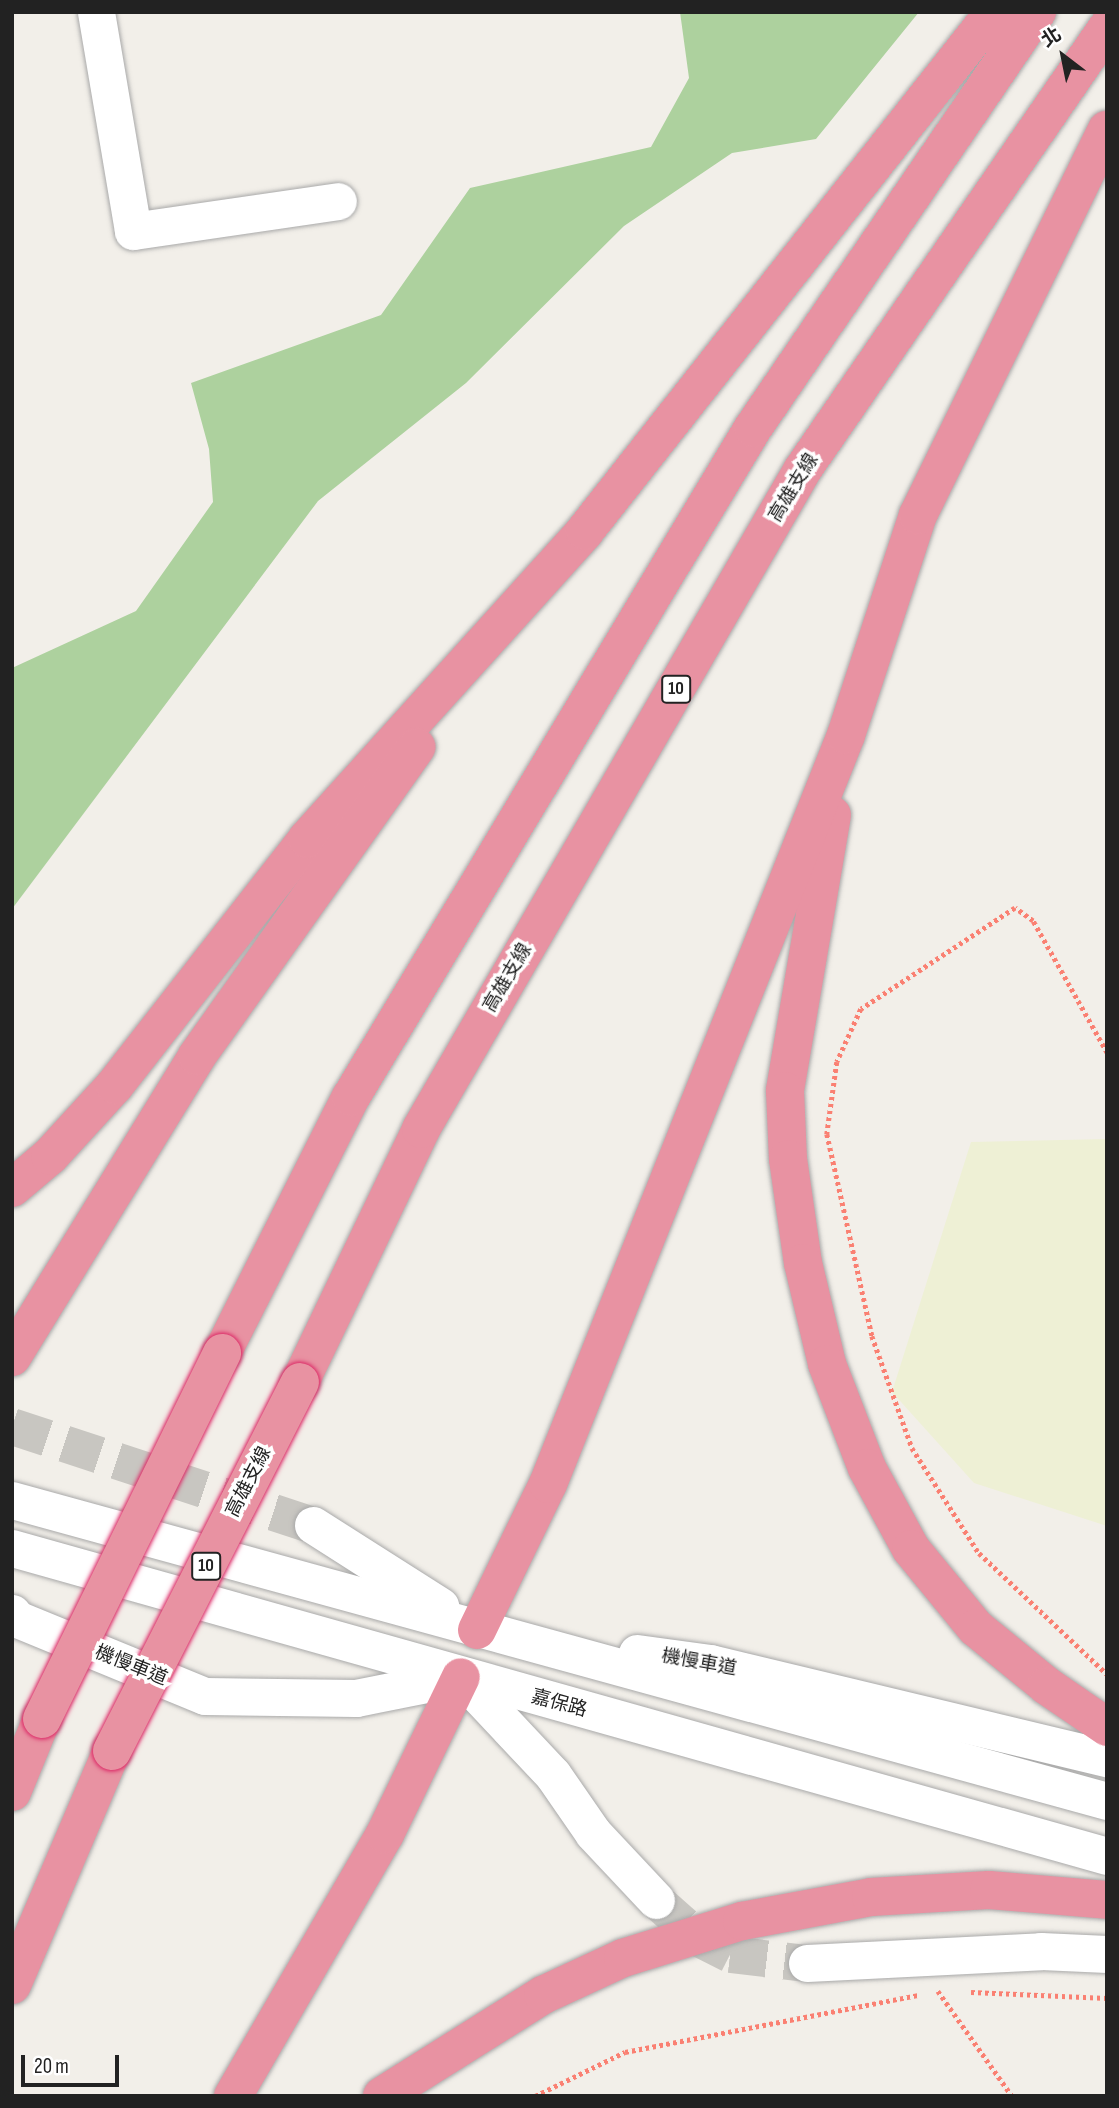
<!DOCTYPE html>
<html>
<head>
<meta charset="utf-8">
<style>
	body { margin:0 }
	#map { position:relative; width:1119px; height:2108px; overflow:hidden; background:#f2efe9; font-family:"Sofia Sans Condensed","Noto Sans TC",sans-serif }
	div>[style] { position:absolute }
	.farmland>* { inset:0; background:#eef0d5 }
	.forest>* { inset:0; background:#add19e }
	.minor-tunnel>* { height:37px; margin-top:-18.5px; transform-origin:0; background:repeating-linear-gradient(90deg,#c8c6c1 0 37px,transparent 0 55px) }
	.path>* { height:4.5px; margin-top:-2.25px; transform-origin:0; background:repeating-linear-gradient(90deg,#fa8072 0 3.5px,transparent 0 7px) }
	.roads { filter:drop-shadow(0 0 2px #a9a9a9) drop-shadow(0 0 2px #a9a9a9) }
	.minor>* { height:37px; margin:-18.5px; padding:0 18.5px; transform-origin:18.5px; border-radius:18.5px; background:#fff }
	.highway>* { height:38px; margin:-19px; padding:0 19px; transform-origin:19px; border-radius:19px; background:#e892a2 }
	.bridges { filter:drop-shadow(0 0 2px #dc2a67) drop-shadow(0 0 2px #dc2a67) }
	.highway-bridge>* { height:38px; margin:-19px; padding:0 19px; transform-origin:19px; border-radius:19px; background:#e892a2 }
	span { translate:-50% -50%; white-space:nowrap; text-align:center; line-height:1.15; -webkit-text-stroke:7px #fff; paint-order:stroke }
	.shield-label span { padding:2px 5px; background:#fff; border:2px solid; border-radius:5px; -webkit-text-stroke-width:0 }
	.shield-label { font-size:18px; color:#222; font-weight:700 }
	.street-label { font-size:19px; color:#222 }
	.frame { position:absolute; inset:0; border:14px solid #222; pointer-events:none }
	.north { position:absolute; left:1028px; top:21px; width:70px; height:70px; -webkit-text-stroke:5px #fff; paint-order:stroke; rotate:328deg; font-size:19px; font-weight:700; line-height:28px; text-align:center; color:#222 }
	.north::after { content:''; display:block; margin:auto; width:24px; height:32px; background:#222; clip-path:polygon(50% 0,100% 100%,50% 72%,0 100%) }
	.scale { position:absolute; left:21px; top:2055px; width:98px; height:32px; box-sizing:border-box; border:4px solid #222; border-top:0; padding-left:9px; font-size:21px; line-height:24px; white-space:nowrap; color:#222; -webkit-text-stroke:5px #fff; paint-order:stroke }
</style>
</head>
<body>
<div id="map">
	<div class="farmland">
		<div style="clip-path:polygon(1107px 1139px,1107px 1526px,974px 1483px,892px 1392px,971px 1142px)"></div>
	</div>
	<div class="forest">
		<div style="clip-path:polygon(680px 12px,919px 12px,816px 139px,732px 153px,624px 226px,466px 383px,318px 501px,12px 909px,12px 668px,136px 611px,213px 502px,209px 449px,191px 383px,381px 315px,470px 188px,651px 147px,689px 78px)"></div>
	</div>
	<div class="minor-tunnel">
		<div style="left:12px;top:1426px;width:317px;rotate:18.2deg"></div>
		<div style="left:656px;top:1900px;width:57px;rotate:41.5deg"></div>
		<div style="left:699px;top:1938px;width:35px;rotate:27deg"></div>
		<div style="left:730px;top:1954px;width:78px;rotate:6.7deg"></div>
	</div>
	<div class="path">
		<div style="left:1107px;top:1053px;width:151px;rotate:-119.3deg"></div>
		<div style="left:1033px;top:921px;width:22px;rotate:-144deg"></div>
		<div style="left:1015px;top:908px;width:184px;rotate:146.7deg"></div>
		<div style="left:861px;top:1009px;width:58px;rotate:114.4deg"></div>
		<div style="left:837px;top:1062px;width:73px;rotate:97.9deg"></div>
		<div style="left:827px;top:1134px;width:207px;rotate:77.4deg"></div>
		<div style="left:872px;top:1336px;width:119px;rotate:70.3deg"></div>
		<div style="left:912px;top:1448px;width:125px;rotate:57.5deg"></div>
		<div style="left:979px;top:1553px;width:176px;rotate:43.4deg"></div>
		<div style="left:938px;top:1991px;width:128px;rotate:54.8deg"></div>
		<div style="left:971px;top:1992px;width:136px;rotate:2.5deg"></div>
		<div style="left:535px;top:2096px;width:100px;rotate:-26.1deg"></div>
		<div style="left:625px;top:2052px;width:298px;rotate:-11deg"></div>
	</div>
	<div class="roads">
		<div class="minor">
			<div style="left:96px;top:12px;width:222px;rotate:80.4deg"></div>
			<div style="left:133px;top:231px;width:207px;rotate:-8.3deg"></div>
			<div style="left:12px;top:1500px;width:1136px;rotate:15.37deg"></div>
			<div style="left:313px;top:1525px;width:151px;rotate:32.5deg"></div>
			<div style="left:12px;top:1548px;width:1137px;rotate:15.71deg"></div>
			<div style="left:12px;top:1613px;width:8px;rotate:50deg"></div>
			<div style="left:17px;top:1619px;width:203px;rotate:22.3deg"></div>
			<div style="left:205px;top:1696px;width:151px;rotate:0.8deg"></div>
			<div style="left:356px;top:1698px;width:107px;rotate:-11.3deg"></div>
			<div style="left:461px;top:1677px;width:134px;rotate:46.8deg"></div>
			<div style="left:553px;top:1775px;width:70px;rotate:55.4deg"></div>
			<div style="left:593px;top:1833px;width:92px;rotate:46.8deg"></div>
			<div style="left:637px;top:1653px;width:74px;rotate:7.8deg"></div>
			<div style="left:710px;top:1663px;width:408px;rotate:13.5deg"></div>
			<div style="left:807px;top:1963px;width:234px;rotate:-2.9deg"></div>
			<div style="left:1041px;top:1951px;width:66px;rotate:2.6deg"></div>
		</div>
		<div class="highway">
			<div style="left:832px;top:815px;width:280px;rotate:99.7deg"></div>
			<div style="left:785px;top:1091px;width:68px;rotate:87.5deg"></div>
			<div style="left:788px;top:1159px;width:105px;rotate:81.8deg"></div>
			<div style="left:803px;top:1263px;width:104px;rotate:76.6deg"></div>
			<div style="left:827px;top:1364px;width:111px;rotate:69deg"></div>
			<div style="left:867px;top:1468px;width:92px;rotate:61.5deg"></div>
			<div style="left:911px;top:1549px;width:102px;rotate:50.6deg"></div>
			<div style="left:976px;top:1628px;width:92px;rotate:39.2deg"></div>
			<div style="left:1047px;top:1686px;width:73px;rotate:34.3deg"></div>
			<div style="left:12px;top:1188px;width:50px;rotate:-40.1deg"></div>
			<div style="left:50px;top:1156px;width:96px;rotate:-47.5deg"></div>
			<div style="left:115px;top:1085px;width:312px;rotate:-52deg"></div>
			<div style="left:307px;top:839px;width:415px;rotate:-47.9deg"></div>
			<div style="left:585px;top:531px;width:661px;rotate:-51.76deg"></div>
			<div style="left:222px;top:1353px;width:287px;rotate:-63.3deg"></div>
			<div style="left:351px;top:1097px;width:780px;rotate:-59deg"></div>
			<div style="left:753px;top:428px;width:504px;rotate:-55.68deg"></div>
			<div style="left:12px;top:1357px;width:353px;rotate:-58.4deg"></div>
			<div style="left:197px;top:1056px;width:379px;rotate:-54.6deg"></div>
			<div style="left:300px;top:1382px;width:280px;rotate:-64.4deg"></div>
			<div style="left:421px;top:1129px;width:763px;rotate:-59.94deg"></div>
			<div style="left:803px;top:469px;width:536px;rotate:-55.42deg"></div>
			<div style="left:477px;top:1630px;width:162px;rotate:-64.1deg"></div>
			<div style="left:548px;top:1484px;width:806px;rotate:-68.3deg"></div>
			<div style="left:846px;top:735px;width:231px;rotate:-71.9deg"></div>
			<div style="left:918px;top:515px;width:429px;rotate:-63.9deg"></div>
			<div style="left:12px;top:1792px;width:79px;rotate:-67.7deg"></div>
			<div style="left:12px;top:1985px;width:254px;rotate:-66.9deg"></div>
			<div style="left:233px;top:2096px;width:303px;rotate:-59.9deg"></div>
			<div style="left:385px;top:1834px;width:174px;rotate:-64.2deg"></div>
			<div style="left:382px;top:2096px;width:190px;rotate:-32.1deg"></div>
			<div style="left:543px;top:1995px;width:88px;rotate:-24.8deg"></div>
			<div style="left:623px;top:1958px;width:125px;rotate:-17.3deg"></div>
			<div style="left:742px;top:1921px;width:131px;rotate:-10.5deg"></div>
			<div style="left:871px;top:1897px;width:118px;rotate:-3.4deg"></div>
			<div style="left:989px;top:1890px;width:118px;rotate:4.8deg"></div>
		</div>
	</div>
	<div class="bridges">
		<div class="highway-bridge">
			<div style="left:42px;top:1719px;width:408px;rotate:-63.8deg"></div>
			<div style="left:112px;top:1751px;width:414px;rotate:-63deg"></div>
		</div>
	</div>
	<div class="shield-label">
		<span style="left:676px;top:689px">10</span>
		<span style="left:206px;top:1566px">10</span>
	</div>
	<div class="street-label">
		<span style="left:794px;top:488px;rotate:-59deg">高雄支線</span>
		<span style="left:508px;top:978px;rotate:-60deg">高雄支線</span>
		<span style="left:249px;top:1482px;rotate:-63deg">高雄支線</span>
		<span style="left:699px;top:1663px;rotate:10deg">機慢車道</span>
		<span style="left:131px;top:1666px;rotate:22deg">機慢車道</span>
		<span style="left:559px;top:1704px;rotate:15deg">嘉保路</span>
	</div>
	<div class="frame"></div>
	<div class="north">北</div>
	<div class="scale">20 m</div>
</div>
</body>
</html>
